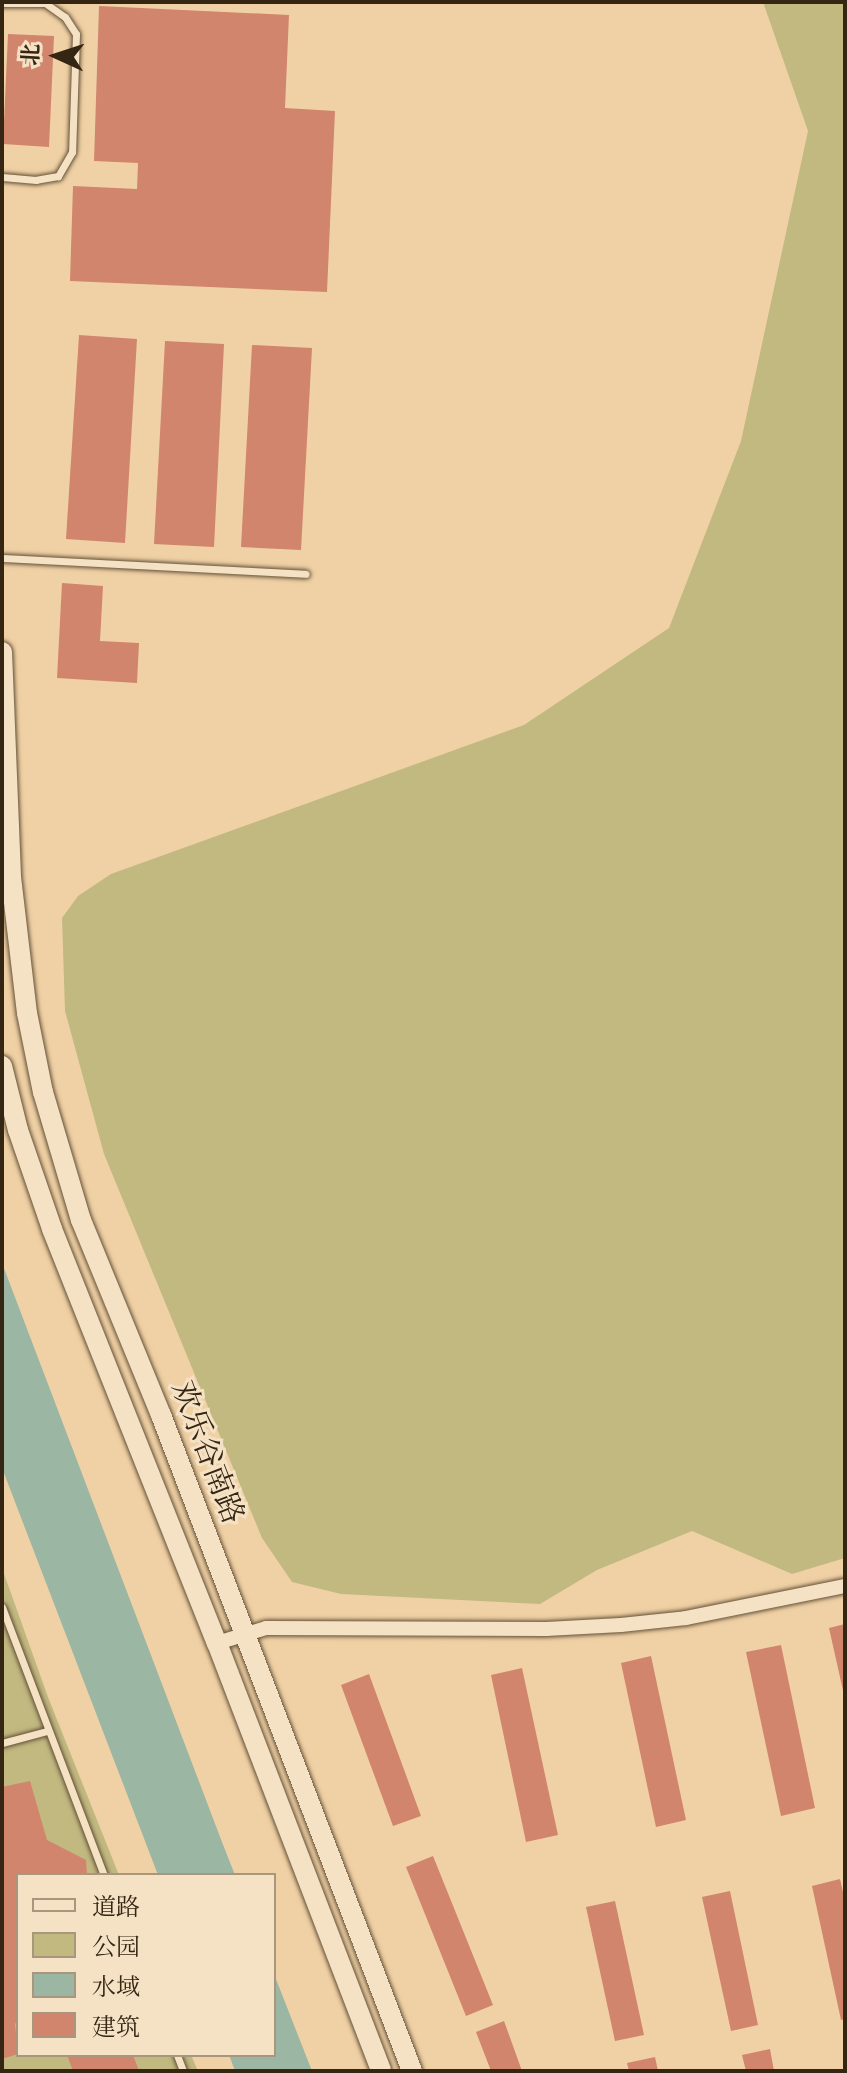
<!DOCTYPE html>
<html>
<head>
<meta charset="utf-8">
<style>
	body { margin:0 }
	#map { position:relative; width:847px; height:2073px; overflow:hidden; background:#f0d1a5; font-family:"IM FELL English","Noto Serif SC",serif }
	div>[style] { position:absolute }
	.green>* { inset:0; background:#c2b981 }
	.water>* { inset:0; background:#9bb7a3 }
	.building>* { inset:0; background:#d1856c }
	.roads { filter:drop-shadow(0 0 2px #645138) drop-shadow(0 0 2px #645138) }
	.lane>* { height:7px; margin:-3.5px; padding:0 3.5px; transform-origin:3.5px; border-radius:3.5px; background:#f5e1c4 }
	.street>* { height:14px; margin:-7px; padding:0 7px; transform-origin:7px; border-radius:7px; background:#f5e1c4 }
	.secondary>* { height:20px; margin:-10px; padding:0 10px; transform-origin:10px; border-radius:10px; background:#f5e1c4 }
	span { translate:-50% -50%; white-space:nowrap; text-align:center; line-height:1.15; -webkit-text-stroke:6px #f5e1c4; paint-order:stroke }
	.street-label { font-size:30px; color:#352614 }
	.frame { position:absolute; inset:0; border:4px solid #352614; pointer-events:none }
	.legend { position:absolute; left:16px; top:1873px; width:260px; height:184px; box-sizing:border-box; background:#f5e1c4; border:2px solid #a8967e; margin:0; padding:10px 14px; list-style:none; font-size:24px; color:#352614 }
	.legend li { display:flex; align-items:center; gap:16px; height:40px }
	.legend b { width:40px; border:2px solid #a8967e }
	.north { position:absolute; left:16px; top:16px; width:80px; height:80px; -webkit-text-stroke:6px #f5e1c4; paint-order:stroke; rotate:273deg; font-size:22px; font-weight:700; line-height:32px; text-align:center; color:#352614 }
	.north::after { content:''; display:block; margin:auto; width:28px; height:36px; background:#352614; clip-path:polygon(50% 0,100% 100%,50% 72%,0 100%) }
</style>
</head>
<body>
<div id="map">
	<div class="green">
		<div style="clip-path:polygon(763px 2px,845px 2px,845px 1558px,792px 1574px,692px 1531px,597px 1570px,540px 1604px,341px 1594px,292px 1582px,262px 1538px,104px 1154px,65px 1011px,62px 918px,78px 896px,111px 874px,524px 725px,669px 628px,741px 441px,808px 131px)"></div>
		<div style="clip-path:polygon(2px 1568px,48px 1697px,119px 1875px,18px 1875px,18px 2055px,191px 2055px,198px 2071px,2px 2071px)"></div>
	</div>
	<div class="water">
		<div style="clip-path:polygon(2px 1263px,222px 1842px,235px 1875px,158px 1875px,2px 1468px)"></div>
		<div style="clip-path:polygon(274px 1974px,312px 2071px,235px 2071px,229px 2055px,274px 2055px)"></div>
	</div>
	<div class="building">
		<div style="clip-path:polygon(99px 6px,289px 15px,285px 108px,335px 111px,327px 292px,70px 281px,73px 186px,137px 189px,138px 163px,94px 161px)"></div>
		<div style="clip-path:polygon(8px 34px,54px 36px,49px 147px,3px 144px)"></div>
		<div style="clip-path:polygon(79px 335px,137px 339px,125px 543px,66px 539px)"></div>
		<div style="clip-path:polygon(165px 341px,224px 344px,214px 547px,154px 544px)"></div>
		<div style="clip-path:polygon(252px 345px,312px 348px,301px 550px,241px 547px)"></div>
		<div style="clip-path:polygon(62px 583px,103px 586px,100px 641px,139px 643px,137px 683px,57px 678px)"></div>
		<div style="clip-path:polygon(845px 1624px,845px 1695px,844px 1695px,829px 1628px)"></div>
		<div style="clip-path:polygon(781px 1645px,815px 1808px,781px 1816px,746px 1652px)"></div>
		<div style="clip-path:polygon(651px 1656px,686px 1820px,656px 1827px,621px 1663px)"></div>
		<div style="clip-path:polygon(522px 1668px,558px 1835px,526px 1842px,491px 1675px)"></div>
		<div style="clip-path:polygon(369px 1674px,421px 1816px,393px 1826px,341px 1685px)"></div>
		<div style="clip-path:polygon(30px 1781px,47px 1840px,86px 1860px,87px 1875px,18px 1875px,18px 2020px,15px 2024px,18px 2054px,2px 2059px,2px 1787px)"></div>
		<div style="clip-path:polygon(433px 1856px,493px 2005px,466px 2016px,406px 1867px)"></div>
		<div style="clip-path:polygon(840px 1879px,845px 1901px,845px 2019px,841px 2020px,812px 1886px)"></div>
		<div style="clip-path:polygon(730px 1891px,758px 2025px,731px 2031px,702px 1897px)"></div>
		<div style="clip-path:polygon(615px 1901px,644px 2035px,615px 2041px,586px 1907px)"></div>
		<div style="clip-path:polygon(504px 2021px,522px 2071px,491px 2071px,476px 2032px)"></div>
		<div style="clip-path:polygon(770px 2049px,774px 2071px,746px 2071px,742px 2055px)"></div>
		<div style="clip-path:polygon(67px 2055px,133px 2055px,139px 2071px,73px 2071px)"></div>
		<div style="clip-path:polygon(655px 2057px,658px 2071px,629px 2071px,627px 2063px)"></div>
	</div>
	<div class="roads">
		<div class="lane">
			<div style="left:2px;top:3px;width:43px"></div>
			<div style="left:45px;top:3px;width:24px;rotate:35deg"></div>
			<div style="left:65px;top:17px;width:20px;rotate:57deg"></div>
			<div style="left:76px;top:34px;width:118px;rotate:91.9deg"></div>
			<div style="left:72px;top:152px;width:28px;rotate:120deg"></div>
			<div style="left:58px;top:176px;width:22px;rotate:170deg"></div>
			<div style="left:36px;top:180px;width:34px;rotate:-175deg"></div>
			<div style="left:2px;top:558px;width:304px;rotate:3deg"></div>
			<div style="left:2px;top:1607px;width:287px;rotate:69.2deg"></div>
			<div style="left:2px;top:1743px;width:47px;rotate:-14.9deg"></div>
			<div style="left:177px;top:2055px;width:17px;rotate:69deg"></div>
		</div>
		<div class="street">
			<div style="left:217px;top:1643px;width:51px;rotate:-17deg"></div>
			<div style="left:266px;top:1628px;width:280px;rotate:0.2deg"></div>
			<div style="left:546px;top:1629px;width:75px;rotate:-3.1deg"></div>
			<div style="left:621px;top:1625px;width:65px;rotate:-6.1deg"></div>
			<div style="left:686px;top:1618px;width:162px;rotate:-11.4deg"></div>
		</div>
		<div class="secondary">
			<div style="left:2px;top:652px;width:225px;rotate:87.7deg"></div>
			<div style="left:11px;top:877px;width:137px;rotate:83.3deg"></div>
			<div style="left:27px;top:1013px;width:81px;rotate:78.6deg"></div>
			<div style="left:43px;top:1092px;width:134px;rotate:73.5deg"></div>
			<div style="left:81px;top:1220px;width:211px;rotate:67.7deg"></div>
			<div style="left:161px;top:1415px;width:702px;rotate:69.06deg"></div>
			<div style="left:2px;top:1066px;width:66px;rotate:76deg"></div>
			<div style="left:18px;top:1130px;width:105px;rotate:71deg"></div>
			<div style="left:52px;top:1229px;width:446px;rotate:68.3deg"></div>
			<div style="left:217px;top:1643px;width:458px;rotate:69deg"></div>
		</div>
	</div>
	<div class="street-label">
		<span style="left:206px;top:1453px;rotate:69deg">欢乐谷南路</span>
	</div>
	<div class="frame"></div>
	<ul class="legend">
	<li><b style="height:10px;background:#f5e1c4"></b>道路</li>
	<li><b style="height:22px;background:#c2b981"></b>公园</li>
	<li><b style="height:22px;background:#9bb7a3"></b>水域</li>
	<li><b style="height:22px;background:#d1856c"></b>建筑</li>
	</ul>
	<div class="north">北</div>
</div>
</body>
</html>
